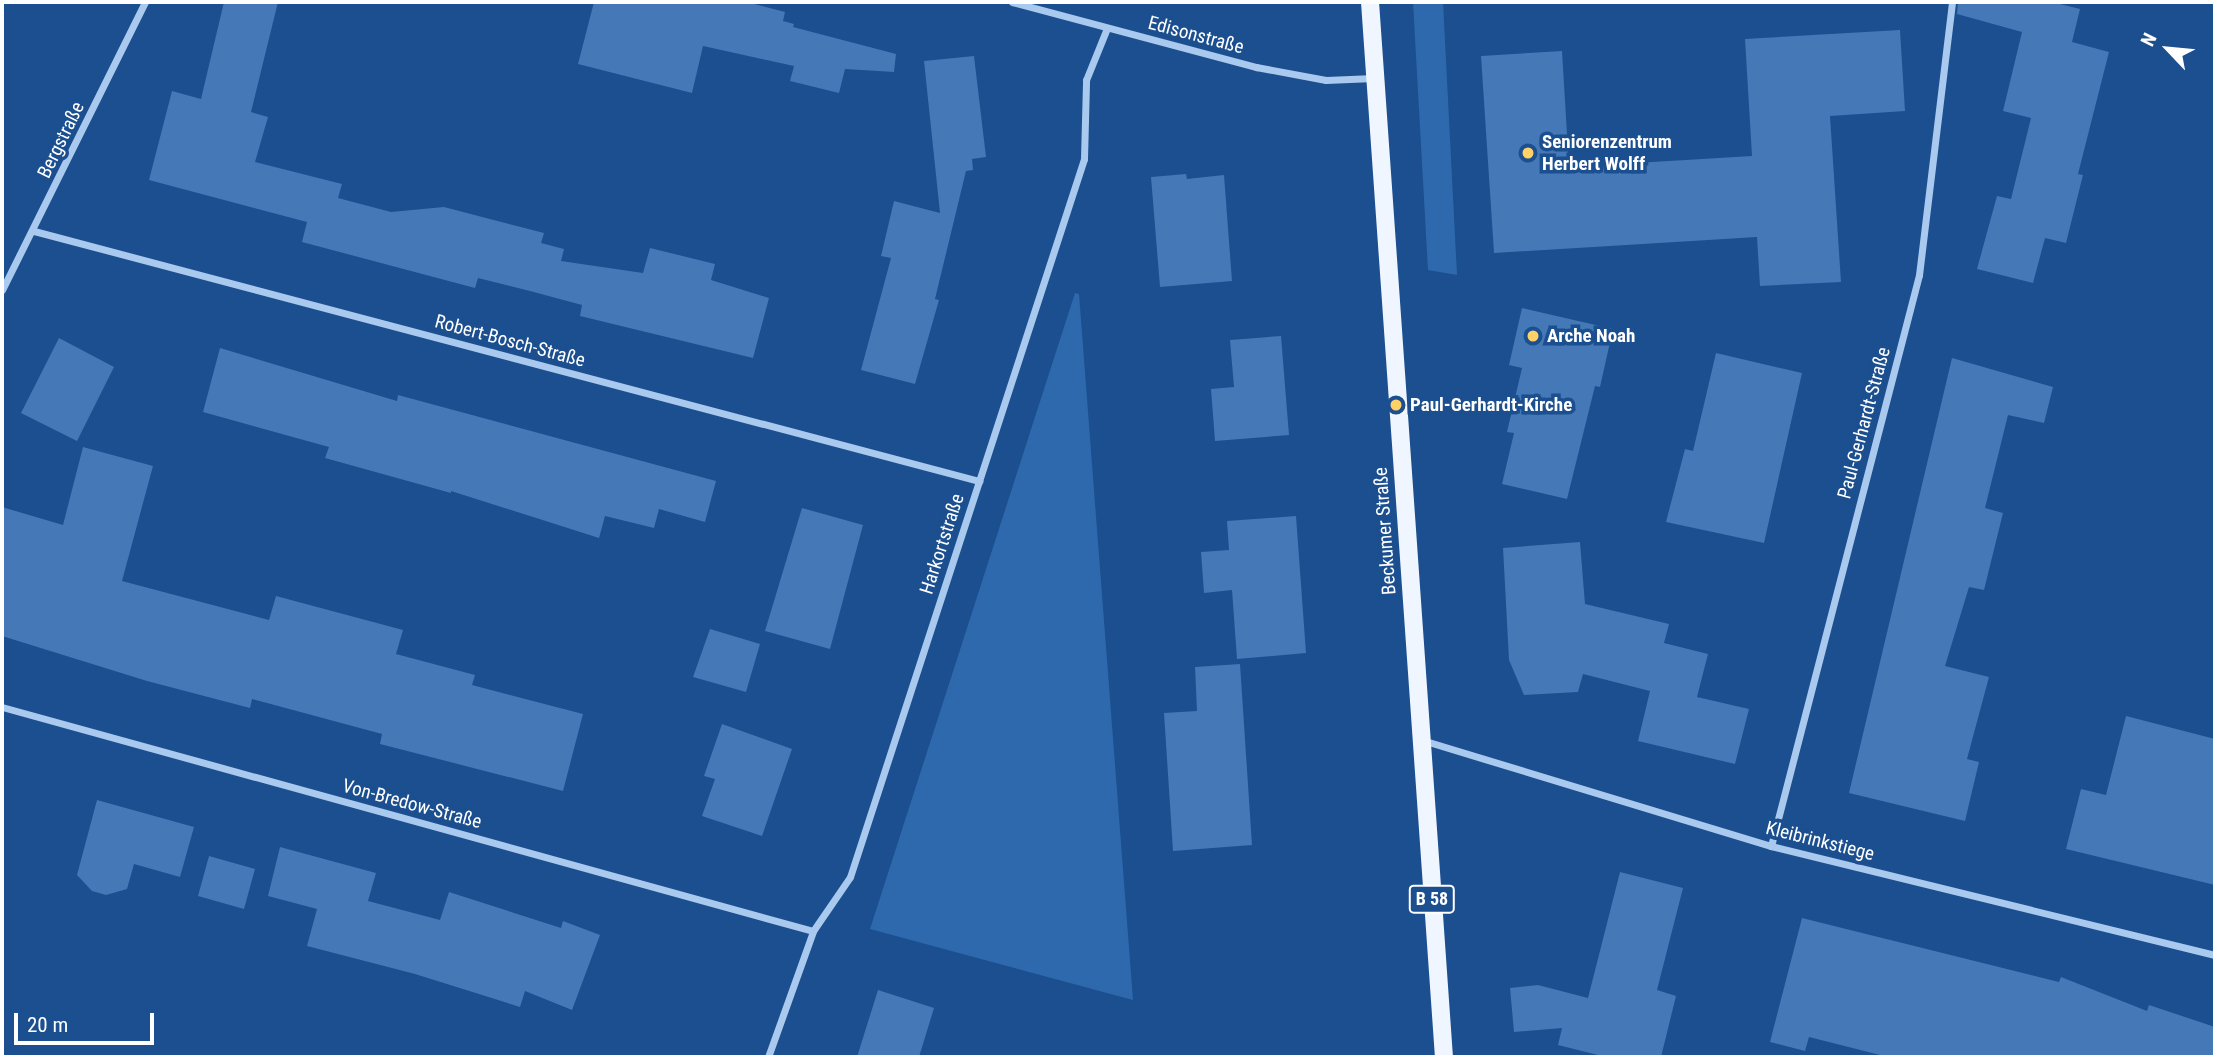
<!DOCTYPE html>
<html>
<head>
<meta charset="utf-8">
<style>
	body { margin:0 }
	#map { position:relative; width:2217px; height:1059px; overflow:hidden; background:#1b4f8f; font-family:"Roboto Condensed",sans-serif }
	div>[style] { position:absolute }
	.green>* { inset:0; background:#2e69ad }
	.building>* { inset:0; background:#4478b7 }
	.minor>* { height:7px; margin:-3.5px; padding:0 3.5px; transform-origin:3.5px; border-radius:3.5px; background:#a9c9ee }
	.primary>* { height:18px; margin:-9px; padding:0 9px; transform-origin:9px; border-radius:9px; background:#f0f6ff }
	.dots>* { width:19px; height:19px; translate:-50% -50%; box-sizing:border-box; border:4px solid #1b4f8f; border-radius:50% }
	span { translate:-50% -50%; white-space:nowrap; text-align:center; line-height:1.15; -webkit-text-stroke:7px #1b4f8f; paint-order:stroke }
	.shield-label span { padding:2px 5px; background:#1b4f8f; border:2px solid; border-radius:5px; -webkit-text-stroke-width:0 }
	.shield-label { font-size:18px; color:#fff; font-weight:700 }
	.street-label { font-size:19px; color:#fff }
	.poi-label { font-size:19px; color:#fff; font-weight:700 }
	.left { translate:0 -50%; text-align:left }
	.frame { position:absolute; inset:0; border:4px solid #fff; pointer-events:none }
	.north { position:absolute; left:2133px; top:14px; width:70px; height:70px; -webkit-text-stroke:5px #1b4f8f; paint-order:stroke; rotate:296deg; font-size:19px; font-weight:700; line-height:28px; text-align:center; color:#fff }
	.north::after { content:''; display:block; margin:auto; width:24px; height:32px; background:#fff; clip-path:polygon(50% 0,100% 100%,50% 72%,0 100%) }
	.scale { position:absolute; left:14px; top:1013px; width:140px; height:32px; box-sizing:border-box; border:4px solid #fff; border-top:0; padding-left:9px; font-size:21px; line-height:24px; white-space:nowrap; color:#fff; -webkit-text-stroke:5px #1b4f8f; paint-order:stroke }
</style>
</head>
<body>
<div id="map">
	<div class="green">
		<div style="clip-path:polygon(1413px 2px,1443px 2px,1457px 275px,1428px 270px)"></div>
		<div style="clip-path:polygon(1075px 293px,1079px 294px,1133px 1000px,870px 929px)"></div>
	</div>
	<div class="building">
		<div style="clip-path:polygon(224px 2px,278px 2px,251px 112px,268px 117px,255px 162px,342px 184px,338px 198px,391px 212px,444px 207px,544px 233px,541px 243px,564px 249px,561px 261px,643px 273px,650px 248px,715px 264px,711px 280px,769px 298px,753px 358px,580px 316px,582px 305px,530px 291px,478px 278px,475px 288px,302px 242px,307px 222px,149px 180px,172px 91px,201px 99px)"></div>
		<div style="clip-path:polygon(594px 2px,746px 2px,785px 12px,783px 21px,794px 24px,793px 27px,896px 54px,894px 72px,845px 69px,839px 93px,790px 81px,794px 66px,703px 46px,692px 93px,578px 64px)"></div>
		<div style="clip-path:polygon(1958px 2px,2052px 2px,2080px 9px,2072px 42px,2109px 52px,2078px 174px,2083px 175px,2066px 243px,2045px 238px,2033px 283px,1977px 269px,1997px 196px,2011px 199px,2031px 118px,2003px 111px,2022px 32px,1957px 14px)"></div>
		<div style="clip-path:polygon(1900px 30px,1905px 111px,1830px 116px,1841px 282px,1760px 286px,1757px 237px,1494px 253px,1481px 56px,1562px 51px,1569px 167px,1752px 156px,1745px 39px)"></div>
		<div style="clip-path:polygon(974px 56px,986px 157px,972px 159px,973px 170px,966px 171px,935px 299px,939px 300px,915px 384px,861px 370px,891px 258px,881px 256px,894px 201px,940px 213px,924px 61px)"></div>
		<div style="clip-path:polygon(1186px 174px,1187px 179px,1224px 175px,1232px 281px,1160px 287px,1151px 177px)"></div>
		<div style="clip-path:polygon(1522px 308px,1613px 329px,1600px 387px,1595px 386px,1567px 499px,1502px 484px,1514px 433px,1507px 432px,1522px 368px,1509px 365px)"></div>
		<div style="clip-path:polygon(1281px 336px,1289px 435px,1215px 441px,1211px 389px,1234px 387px,1230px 340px)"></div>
		<div style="clip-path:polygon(59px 338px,114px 367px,77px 441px,21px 413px)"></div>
		<div style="clip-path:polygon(220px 348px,397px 401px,398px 395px,716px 481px,705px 522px,659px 509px,654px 528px,605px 516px,599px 538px,451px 491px,451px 493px,325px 458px,329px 447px,203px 412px)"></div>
		<div style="clip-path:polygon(1716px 353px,1802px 373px,1764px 543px,1666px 522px,1685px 449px,1693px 451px)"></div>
		<div style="clip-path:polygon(1952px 358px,2053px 387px,2044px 423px,2008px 415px,1985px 508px,2003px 513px,1984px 590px,1969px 587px,1945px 666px,1989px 677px,1967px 759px,1979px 762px,1965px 821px,1849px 793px)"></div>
		<div style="clip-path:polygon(83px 447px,153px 466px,122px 581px,269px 620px,276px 596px,403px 630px,396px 654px,475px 675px,472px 685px,583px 714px,563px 791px,380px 744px,382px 734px,252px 699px,250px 708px,147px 681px,2px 636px,2px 507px,63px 525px)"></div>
		<div style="clip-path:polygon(802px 508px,863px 525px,830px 649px,765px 631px)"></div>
		<div style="clip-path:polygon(1296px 516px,1306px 653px,1237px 659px,1232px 590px,1204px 593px,1201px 552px,1229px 550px,1227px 521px)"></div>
		<div style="clip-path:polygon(1580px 542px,1585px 604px,1669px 624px,1664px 643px,1708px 654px,1697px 697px,1749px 709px,1735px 764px,1638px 741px,1650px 691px,1583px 674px,1578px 692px,1524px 695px,1509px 660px,1503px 548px)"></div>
		<div style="clip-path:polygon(710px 629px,760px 644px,746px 692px,693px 677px)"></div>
		<div style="clip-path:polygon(1240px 664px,1252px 845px,1173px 851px,1164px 713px,1197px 711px,1195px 667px)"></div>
		<div style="clip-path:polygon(2126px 716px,2215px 739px,2215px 885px,2066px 849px,2081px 789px,2106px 795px)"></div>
		<div style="clip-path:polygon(722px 724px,792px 749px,762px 836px,702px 816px,715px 779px,704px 776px)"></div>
		<div style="clip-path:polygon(97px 800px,194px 827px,180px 877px,134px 864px,127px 889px,106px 895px,92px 891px,77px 875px)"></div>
		<div style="clip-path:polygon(280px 847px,376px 873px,368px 901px,440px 920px,449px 892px,561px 928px,563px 921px,600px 935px,572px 1010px,525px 991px,520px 1007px,415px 974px,307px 946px,317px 909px,268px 896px)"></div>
		<div style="clip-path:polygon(209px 856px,255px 869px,244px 909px,198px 896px)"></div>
		<div style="clip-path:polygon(1620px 872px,1683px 888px,1657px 990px,1676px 996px,1661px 1057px,1606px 1057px,1558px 1045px,1562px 1028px,1514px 1032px,1510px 988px,1538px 985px,1588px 998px)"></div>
		<div style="clip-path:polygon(1802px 918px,2059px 982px,2061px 977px,2147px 1011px,2149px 1005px,2215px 1027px,2215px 1057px,1888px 1057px,1809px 1037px,1805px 1051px,1770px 1042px)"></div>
		<div style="clip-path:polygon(878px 990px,934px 1008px,919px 1057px,857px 1057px)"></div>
	</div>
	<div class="minor">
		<div style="left:1012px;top:2px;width:253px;rotate:14.9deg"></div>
		<div style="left:1256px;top:67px;width:71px;rotate:10.5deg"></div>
		<div style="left:1326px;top:80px;width:48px;rotate:-2.4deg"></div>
		<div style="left:34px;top:231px;width:978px;rotate:14.82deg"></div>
		<div style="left:2px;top:290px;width:322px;rotate:-63.6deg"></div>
		<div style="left:2px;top:707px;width:841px;rotate:15.44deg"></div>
		<div style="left:1422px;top:740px;width:365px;rotate:16.9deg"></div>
		<div style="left:1771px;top:846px;width:457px;rotate:13.8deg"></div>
		<div style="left:1771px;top:846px;width:590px;rotate:-75.47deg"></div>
		<div style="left:1919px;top:275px;width:275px;rotate:-83.1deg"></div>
		<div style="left:768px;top:1057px;width:134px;rotate:-70.3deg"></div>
		<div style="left:813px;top:931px;width:65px;rotate:-55.6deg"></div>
		<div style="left:850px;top:877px;width:755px;rotate:-71.95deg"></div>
		<div style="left:1084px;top:159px;width:79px;rotate:-88.5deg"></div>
		<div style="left:1086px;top:80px;width:56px;rotate:-68deg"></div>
	</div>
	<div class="primary">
		<div style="left:1370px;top:2px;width:1058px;rotate:85.99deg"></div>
	</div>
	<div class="dots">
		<div style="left:1528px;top:153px;background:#ffd166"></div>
		<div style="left:1533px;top:336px;background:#ffd166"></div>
		<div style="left:1396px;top:405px;background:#ffd166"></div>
	</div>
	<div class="shield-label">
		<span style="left:1432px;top:899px">B 58</span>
	</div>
	<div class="street-label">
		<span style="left:1196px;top:35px;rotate:15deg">Edisonstraße</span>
		<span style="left:61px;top:140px;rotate:-64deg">Bergstraße</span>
		<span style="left:510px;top:341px;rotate:15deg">Robert-Bosch-Straße</span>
		<span style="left:1864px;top:423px;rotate:-75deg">Paul-Gerhardt-Straße</span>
		<span style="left:1385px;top:531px;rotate:-94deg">Beckumer Straße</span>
		<span style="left:942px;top:544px;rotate:-72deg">Harkortstraße</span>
		<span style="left:412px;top:804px;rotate:15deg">Von-Bredow-Straße</span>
		<span style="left:1820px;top:841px;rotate:14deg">Kleibrinkstiege</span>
	</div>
	<div class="poi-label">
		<span class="left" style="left:1542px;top:153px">Seniorenzentrum<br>Herbert Wolff</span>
		<span class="left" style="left:1547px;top:336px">Arche Noah</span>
		<span class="left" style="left:1410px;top:405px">Paul-Gerhardt-Kirche</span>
	</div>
	<div class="frame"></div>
	<div class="north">N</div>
	<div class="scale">20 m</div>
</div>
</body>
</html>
